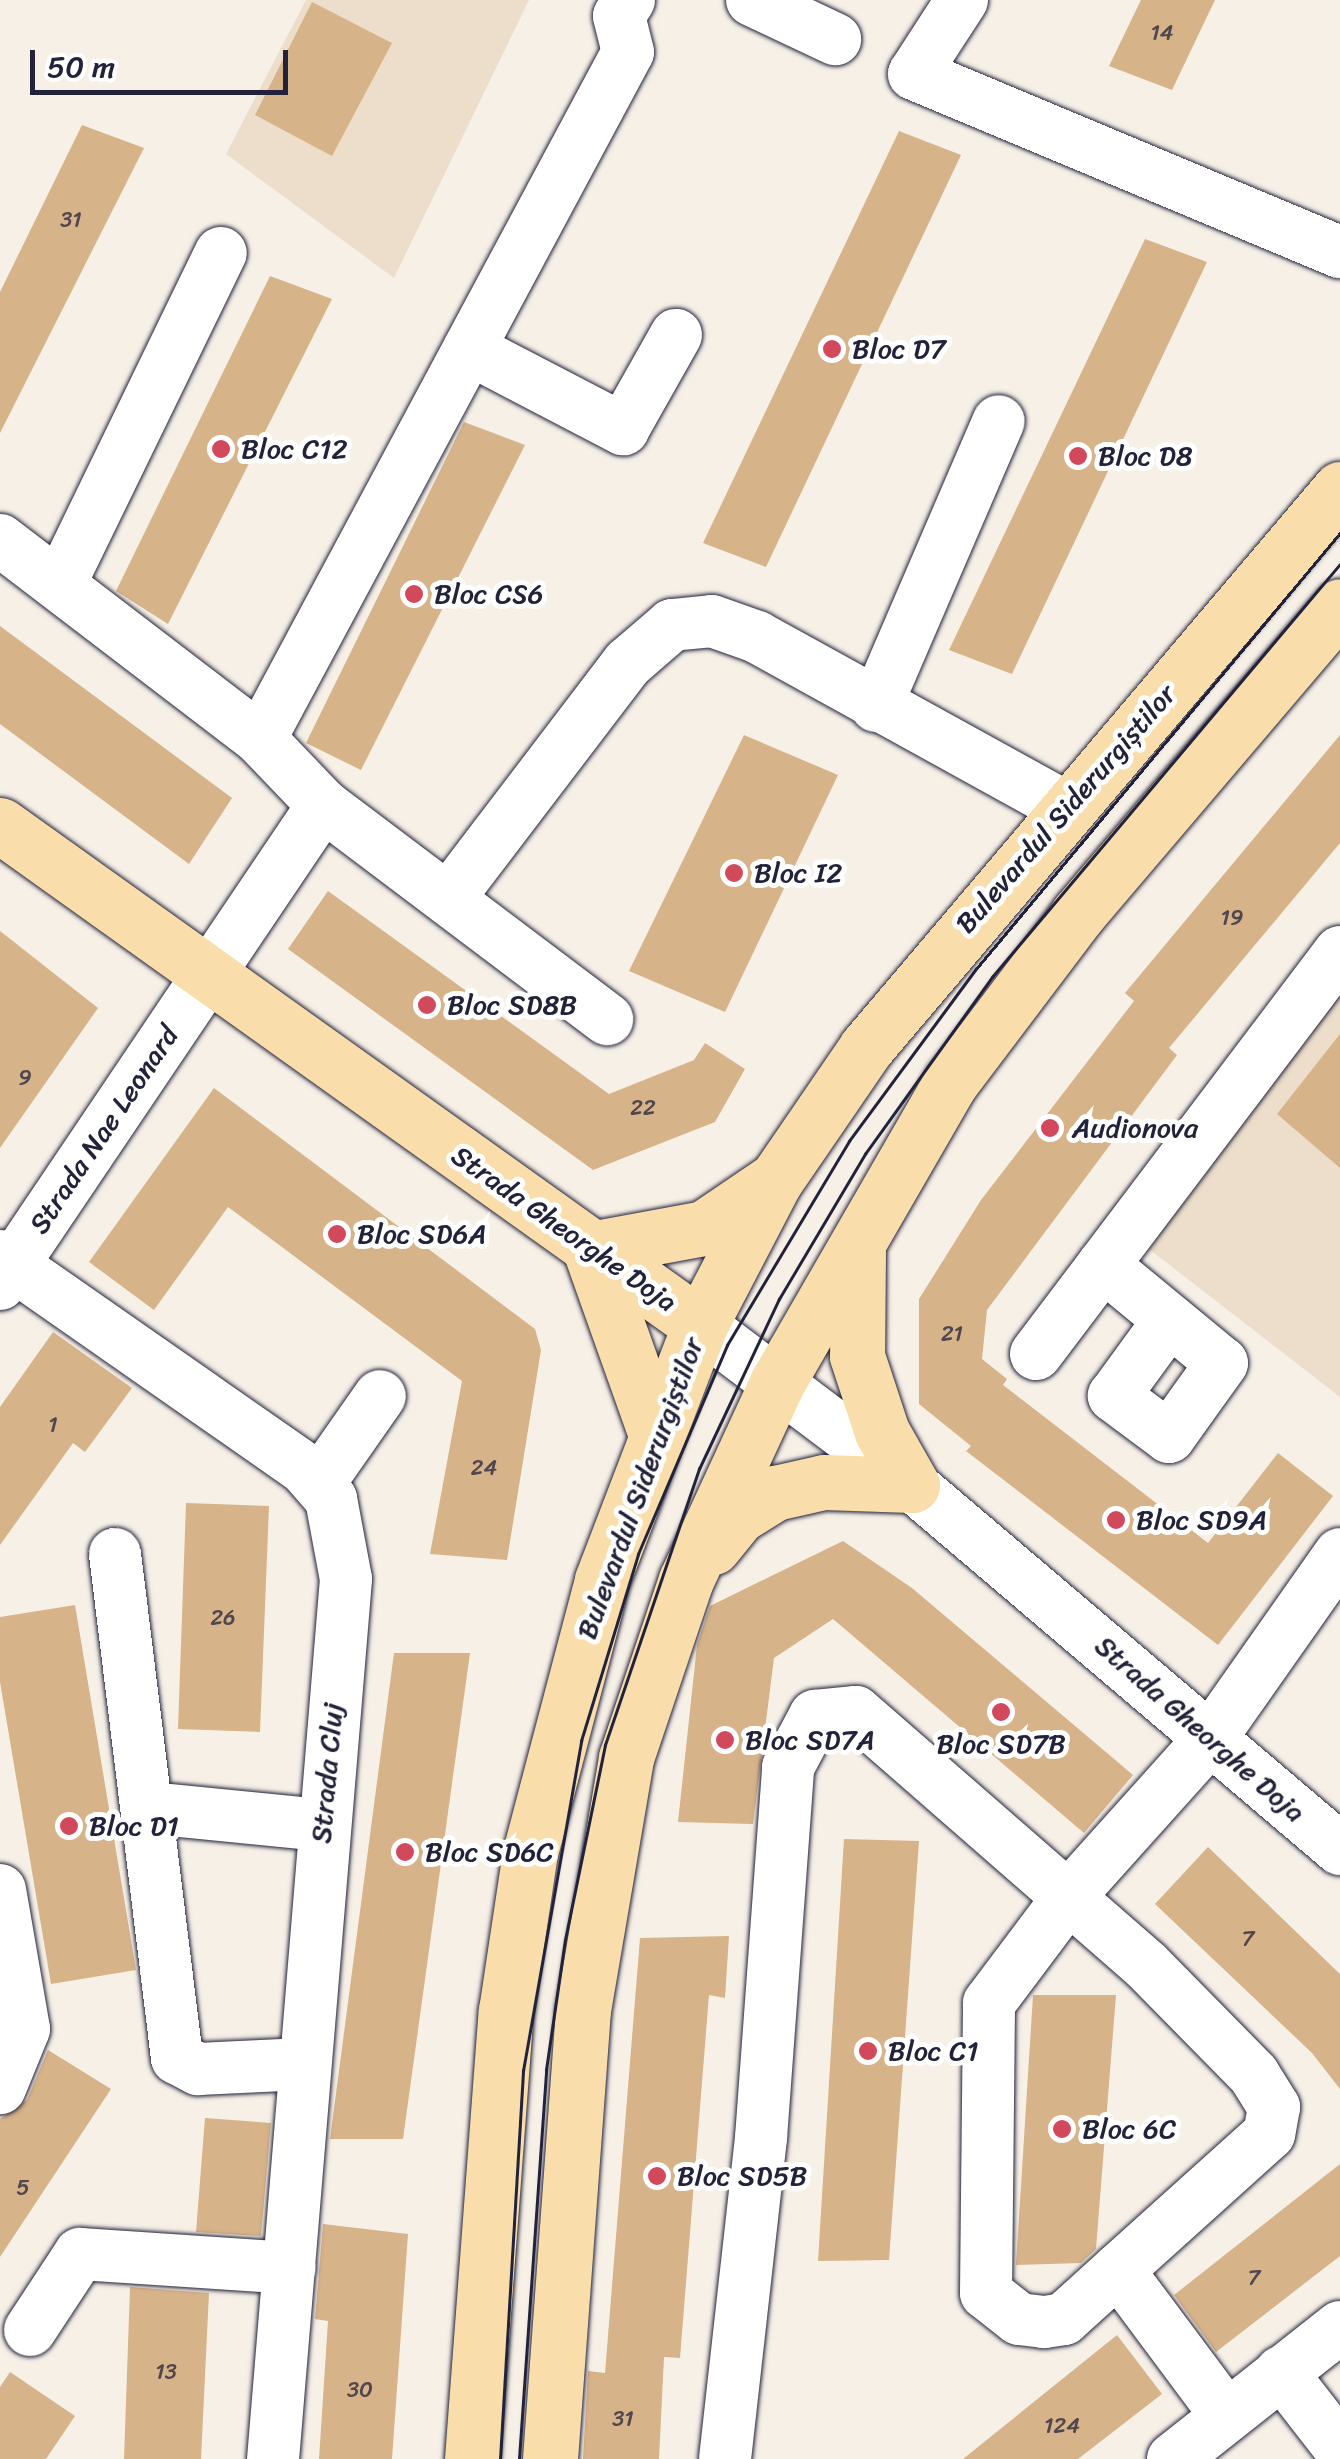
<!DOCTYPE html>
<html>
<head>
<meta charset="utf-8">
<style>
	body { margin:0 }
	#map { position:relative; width:1340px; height:2459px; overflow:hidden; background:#f7f0e7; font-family:Sriracha,sans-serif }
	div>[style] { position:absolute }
	.built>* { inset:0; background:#eddecb }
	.building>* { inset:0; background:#d7b389 }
	.roads { filter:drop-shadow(0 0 2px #22223b) drop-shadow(0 0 2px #22223b) }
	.minor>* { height:52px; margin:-26px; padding:0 26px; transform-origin:26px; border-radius:26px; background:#fff }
	.major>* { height:55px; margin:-27.5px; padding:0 27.5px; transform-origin:27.5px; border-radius:27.5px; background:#f9deab }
	.tram>* { height:2.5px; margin:-1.25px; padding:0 1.25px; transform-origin:1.25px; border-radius:1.25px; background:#22223b }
	.dots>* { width:28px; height:28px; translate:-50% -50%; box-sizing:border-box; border:5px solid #fff; border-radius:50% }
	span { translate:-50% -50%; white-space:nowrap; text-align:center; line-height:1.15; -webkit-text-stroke:10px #fff; paint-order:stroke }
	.number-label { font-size:22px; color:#4f464e }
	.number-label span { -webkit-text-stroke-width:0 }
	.poi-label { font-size:28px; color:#22223b }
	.left { translate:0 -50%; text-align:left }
	.street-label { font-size:28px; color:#22223b }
	.scale { position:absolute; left:30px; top:50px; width:258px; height:45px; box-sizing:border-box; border:5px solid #22223b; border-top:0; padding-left:12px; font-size:30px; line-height:35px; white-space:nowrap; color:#22223b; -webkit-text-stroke:8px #fff; paint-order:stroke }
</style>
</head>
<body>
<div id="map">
	<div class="built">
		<div style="clip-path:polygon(306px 0,529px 0,394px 278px,226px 154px)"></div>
		<div style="clip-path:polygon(1340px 991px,1340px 1397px,1145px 1246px)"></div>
	</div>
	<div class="building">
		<div style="clip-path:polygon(1141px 0,1215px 0,1172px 90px,1109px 66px)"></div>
		<div style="clip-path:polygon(312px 2px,392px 43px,332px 156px,255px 115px)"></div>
		<div style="clip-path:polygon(82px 125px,144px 148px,0 433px,0 292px)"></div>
		<div style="clip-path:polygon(899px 131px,961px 155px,766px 567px,703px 543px)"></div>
		<div style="clip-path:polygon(1145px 239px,1207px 262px,1012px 674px,949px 650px)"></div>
		<div style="clip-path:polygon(270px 276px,332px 299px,168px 624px,116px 591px)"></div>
		<div style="clip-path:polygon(464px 422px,525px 445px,361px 770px,306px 743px)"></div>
		<div style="clip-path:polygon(0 626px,232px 798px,189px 864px,0 724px)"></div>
		<div style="clip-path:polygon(744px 735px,838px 775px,725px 1012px,629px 971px)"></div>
		<div style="clip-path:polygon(1340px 735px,1340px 843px,1169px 1048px,1177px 1055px,987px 1310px,982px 1359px,1007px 1379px,1003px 1385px,1208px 1543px,1278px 1453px,1333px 1496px,1218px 1645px,966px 1451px,971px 1446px,919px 1404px,919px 1299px,981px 1200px,1134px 1001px,1125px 993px)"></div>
		<div style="clip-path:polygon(328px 891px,609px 1094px,694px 1060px,705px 1043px,745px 1069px,715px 1122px,593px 1170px,288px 949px)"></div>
		<div style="clip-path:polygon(0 931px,98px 1008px,0 1148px)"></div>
		<div style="clip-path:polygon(1340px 1034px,1340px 1168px,1277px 1114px)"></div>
		<div style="clip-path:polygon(214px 1088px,535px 1329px,541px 1350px,507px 1560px,430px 1554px,462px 1381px,228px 1207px,154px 1310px,89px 1262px)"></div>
		<div style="clip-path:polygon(53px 1332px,132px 1388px,85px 1452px,73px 1443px,0 1545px,0 1407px)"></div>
		<div style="clip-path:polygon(186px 1503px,269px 1506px,260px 1732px,178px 1729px)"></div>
		<div style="clip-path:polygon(843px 1541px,912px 1588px,1133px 1775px,1084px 1833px,833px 1619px,774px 1658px,753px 1824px,678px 1822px,697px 1645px,710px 1606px)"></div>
		<div style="clip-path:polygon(75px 1605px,136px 1970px,51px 1984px,0 1682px,0 1617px)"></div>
		<div style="clip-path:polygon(394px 1653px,470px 1653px,403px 2139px,330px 2139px)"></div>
		<div style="clip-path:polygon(844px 1839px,919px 1841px,889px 2260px,818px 2261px)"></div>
		<div style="clip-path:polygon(1208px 1847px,1340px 1974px,1340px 2089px,1312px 2053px,1155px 1904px)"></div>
		<div style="clip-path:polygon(729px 1936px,725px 1998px,709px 1995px,680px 2358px,664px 2357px,659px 2459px,583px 2459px,588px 2371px,605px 2373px,640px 1938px)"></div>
		<div style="clip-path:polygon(1033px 1995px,1116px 1995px,1096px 2249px,1081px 2263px,1016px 2265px)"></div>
		<div style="clip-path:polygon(48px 2050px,111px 2089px,0 2257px,0 2119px,27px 2100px)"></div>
		<div style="clip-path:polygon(205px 2118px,271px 2123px,261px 2236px,196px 2232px)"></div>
		<div style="clip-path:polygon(1340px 2164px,1340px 2256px,1216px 2352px,1174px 2295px)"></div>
		<div style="clip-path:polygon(323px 2224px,408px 2234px,392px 2459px,319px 2459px,328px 2321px,315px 2319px)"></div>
		<div style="clip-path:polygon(130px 2287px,209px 2293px,201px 2459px,124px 2459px)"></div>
		<div style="clip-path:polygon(1117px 2335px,1162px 2394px,1078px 2459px,963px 2459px)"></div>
		<div style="clip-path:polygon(10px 2372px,75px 2416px,46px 2459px,0 2459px,0 2387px)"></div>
	</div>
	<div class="roads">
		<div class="minor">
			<div style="left:752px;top:0;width:92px;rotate:25.2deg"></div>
			<div style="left:962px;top:0;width:88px;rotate:123deg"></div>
			<div style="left:914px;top:74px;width:462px;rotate:22.7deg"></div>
			<div style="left:469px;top:349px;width:174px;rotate:27.5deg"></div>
			<div style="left:623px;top:429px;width:108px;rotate:-60.6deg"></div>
			<div style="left:0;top:540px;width:327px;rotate:37.4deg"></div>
			<div style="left:260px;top:739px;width:91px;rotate:46.3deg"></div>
			<div style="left:323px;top:805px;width:356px;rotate:37deg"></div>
			<div style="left:60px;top:584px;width:368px;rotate:-64.1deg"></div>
			<div style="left:876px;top:706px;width:310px;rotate:-66.7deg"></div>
			<div style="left:260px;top:739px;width:779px;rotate:-61.82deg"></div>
			<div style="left:628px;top:52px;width:37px;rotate:-104deg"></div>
			<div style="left:619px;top:16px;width:19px;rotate:-58deg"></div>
			<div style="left:448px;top:899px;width:297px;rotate:-52.7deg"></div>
			<div style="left:628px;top:663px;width:58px;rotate:-40.8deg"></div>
			<div style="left:672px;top:625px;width:40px;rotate:-5.7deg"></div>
			<div style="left:712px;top:621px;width:48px;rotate:19.6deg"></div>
			<div style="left:757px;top:637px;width:355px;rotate:28.9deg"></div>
			<div style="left:0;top:1256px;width:372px;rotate:34.9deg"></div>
			<div style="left:305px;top:1469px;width:40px;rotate:49deg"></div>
			<div style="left:331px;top:1499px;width:81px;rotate:79.4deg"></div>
			<div style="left:346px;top:1579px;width:883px;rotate:94.74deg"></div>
			<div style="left:1103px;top:1265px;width:154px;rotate:39.5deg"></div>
			<div style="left:1222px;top:1363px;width:91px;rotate:125.6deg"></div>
			<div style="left:1169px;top:1437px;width:69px;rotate:-143.3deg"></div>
			<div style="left:1114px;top:1396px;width:92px;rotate:-53.9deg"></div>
			<div style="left:0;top:1284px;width:578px;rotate:-56.01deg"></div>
			<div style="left:700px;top:1325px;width:266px;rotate:37deg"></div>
			<div style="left:912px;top:1485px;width:562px;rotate:40.38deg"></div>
			<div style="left:1036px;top:1354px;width:504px;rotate:-52.9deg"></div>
			<div style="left:319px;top:1483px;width:106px;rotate:-55deg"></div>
			<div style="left:115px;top:1554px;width:508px;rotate:82.99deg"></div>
			<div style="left:177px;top:2058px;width:24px;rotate:28deg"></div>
			<div style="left:198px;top:2069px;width:106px;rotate:-2.7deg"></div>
			<div style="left:149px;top:1808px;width:174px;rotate:5.6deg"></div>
			<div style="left:0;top:1890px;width:141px;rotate:80.2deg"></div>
			<div style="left:24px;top:2029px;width:64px;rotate:112.1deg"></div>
			<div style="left:1118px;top:2270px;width:73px;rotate:137.8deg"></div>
			<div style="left:1064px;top:2319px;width:20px;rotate:171deg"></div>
			<div style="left:1044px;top:2322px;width:25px;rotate:-173deg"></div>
			<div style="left:1019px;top:2319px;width:42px;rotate:-141.8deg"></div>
			<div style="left:986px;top:2293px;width:290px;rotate:-89.4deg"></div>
			<div style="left:989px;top:2003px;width:135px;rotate:-53.1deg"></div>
			<div style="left:1070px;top:1895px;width:210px;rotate:-48.1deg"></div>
			<div style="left:1210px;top:1739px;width:226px;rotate:-54.9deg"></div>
			<div style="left:30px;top:2330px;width:91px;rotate:-56.7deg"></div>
			<div style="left:80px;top:2254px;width:210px;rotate:3.8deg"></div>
			<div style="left:1281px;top:2372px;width:96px;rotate:52.2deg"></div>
			<div style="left:725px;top:2459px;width:323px;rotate:-83.6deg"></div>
			<div style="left:761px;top:2138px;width:372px;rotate:-85.8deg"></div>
			<div style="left:788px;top:1767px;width:58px;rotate:-62.1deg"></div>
			<div style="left:815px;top:1716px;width:41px;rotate:-5.6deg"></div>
			<div style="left:856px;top:1712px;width:385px;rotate:41.1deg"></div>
			<div style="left:1146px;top:1965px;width:154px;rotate:45.5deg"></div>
			<div style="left:1254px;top:2075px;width:38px;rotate:58deg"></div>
			<div style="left:1274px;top:2107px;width:27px;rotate:100deg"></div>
			<div style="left:1269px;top:2134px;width:203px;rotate:138deg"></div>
			<div style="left:1118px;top:2270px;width:181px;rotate:53.3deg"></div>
			<div style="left:1173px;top:2459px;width:213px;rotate:-38.3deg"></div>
		</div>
		<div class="major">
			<div style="left:0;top:825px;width:860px;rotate:35.54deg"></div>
			<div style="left:590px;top:1249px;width:116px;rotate:-10.4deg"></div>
			<div style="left:704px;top:1228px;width:82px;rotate:-34.1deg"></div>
			<div style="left:590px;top:1249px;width:194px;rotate:70.4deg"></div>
			<div style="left:858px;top:1251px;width:105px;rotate:90.5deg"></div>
			<div style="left:857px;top:1356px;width:80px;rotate:71.8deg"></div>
			<div style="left:882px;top:1432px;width:61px;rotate:60.5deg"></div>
			<div style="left:713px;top:1547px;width:40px;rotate:-51deg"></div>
			<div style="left:738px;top:1516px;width:44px;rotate:-31.9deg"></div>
			<div style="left:775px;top:1493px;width:50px;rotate:-12.7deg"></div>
			<div style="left:824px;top:1482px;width:88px;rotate:2deg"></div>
			<div style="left:472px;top:2459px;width:449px;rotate:-85.7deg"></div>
			<div style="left:506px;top:2011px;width:160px;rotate:-81.4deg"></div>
			<div style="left:530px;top:1853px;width:282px;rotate:-75.2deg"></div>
			<div style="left:602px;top:1580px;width:273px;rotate:-69deg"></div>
			<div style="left:700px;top:1325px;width:162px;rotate:-62.5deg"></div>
			<div style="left:775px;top:1181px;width:161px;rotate:-55.6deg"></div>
			<div style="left:866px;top:1048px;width:733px;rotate:-49.7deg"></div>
			<div style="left:550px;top:2459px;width:450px;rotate:-85.8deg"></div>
			<div style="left:583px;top:2010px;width:256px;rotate:-80.3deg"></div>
			<div style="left:626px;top:1758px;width:188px;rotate:-71.4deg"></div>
			<div style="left:686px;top:1580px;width:217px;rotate:-65.2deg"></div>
			<div style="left:777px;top:1383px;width:348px;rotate:-60deg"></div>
			<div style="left:951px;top:1082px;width:211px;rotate:-52.9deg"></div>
			<div style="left:1078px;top:914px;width:404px;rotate:-49.6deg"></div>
		</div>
	</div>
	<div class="tram">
		<div style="left:500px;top:2459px;width:389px;rotate:-86.6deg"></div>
		<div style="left:523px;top:2071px;width:335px;rotate:-80deg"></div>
		<div style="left:581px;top:1741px;width:195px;rotate:-73deg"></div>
		<div style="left:638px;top:1554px;width:227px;rotate:-66.9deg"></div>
		<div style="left:727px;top:1345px;width:238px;rotate:-59.1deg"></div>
		<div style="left:849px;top:1141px;width:214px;rotate:-53.6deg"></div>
		<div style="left:976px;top:969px;width:568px;rotate:-50.14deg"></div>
		<div style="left:519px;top:2459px;width:390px;rotate:-86deg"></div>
		<div style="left:546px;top:2070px;width:131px;rotate:-81.7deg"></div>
		<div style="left:565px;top:1940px;width:199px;rotate:-78.4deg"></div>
		<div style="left:605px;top:1745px;width:292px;rotate:-71.2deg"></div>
		<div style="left:699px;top:1469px;width:188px;rotate:-64.8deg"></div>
		<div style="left:779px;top:1299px;width:169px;rotate:-59.3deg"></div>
		<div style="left:865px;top:1154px;width:218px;rotate:-54.3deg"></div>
		<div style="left:992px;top:977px;width:540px;rotate:-49.88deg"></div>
	</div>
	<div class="dots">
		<div style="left:832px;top:349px;background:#d1495b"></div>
		<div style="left:221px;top:449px;background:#d1495b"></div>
		<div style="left:1078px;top:456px;background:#d1495b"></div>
		<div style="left:414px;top:594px;background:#d1495b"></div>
		<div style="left:734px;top:873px;background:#d1495b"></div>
		<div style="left:427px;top:1005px;background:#d1495b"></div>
		<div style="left:1050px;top:1128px;background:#d1495b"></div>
		<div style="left:337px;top:1234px;background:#d1495b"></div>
		<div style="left:1116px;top:1520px;background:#d1495b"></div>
		<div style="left:1001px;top:1712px;background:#d1495b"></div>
		<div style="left:725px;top:1740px;background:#d1495b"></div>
		<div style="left:69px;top:1826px;background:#d1495b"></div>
		<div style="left:405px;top:1852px;background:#d1495b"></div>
		<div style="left:868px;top:2051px;background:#d1495b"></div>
		<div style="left:1062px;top:2129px;background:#d1495b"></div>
		<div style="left:657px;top:2176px;background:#d1495b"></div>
	</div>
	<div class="number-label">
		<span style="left:1162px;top:33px">14</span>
		<span style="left:71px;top:220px">31</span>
		<span style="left:1232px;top:918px">19</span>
		<span style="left:25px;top:1078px">9</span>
		<span style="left:643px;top:1108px">22</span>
		<span style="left:952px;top:1334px">21</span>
		<span style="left:53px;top:1425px">1</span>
		<span style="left:484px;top:1468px">24</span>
		<span style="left:223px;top:1618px">26</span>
		<span style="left:1248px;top:1939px">7</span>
		<span style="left:23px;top:2188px">5</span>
		<span style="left:1254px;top:2278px">7</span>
		<span style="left:166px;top:2372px">13</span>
		<span style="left:360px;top:2390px">30</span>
		<span style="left:623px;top:2419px">31</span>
		<span style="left:1062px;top:2426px">124</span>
	</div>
	<div class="poi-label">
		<span class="left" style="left:852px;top:349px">Bloc D7</span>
		<span class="left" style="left:241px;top:449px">Bloc C12</span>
		<span class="left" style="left:1098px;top:456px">Bloc D8</span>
		<span class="left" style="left:434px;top:594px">Bloc CS6</span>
		<span class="left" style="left:754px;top:873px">Bloc I2</span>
		<span class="left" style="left:447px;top:1005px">Bloc SD8B</span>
		<span class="left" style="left:1072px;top:1128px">Audionova</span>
		<span class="left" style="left:357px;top:1234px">Bloc SD6A</span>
		<span class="left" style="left:1136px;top:1520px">Bloc SD9A</span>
		<span class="left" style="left:745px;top:1740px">Bloc SD7A</span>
		<span style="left:1001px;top:1744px">Bloc SD7B</span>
		<span class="left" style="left:89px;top:1826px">Bloc D1</span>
		<span class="left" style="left:425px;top:1852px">Bloc SD6C</span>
		<span class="left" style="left:888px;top:2051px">Bloc C1</span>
		<span class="left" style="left:1082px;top:2129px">Bloc 6C</span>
		<span class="left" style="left:677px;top:2176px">Bloc SD5B</span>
	</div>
	<div class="street-label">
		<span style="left:1066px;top:809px;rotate:-49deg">Bulevardul Siderurgiștilor</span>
		<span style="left:104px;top:1130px;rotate:-56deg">Strada Nae Leonard</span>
		<span style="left:564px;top:1229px;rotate:35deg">Strada Gheorghe Doja</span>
		<span style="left:640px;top:1488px;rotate:-70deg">Bulevardul Siderurgiștilor</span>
		<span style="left:1200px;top:1729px;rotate:41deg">Strada Gheorghe Doja</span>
		<span style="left:327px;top:1773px;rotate:-85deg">Strada Cluj</span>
	</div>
	<div class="scale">50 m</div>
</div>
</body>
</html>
